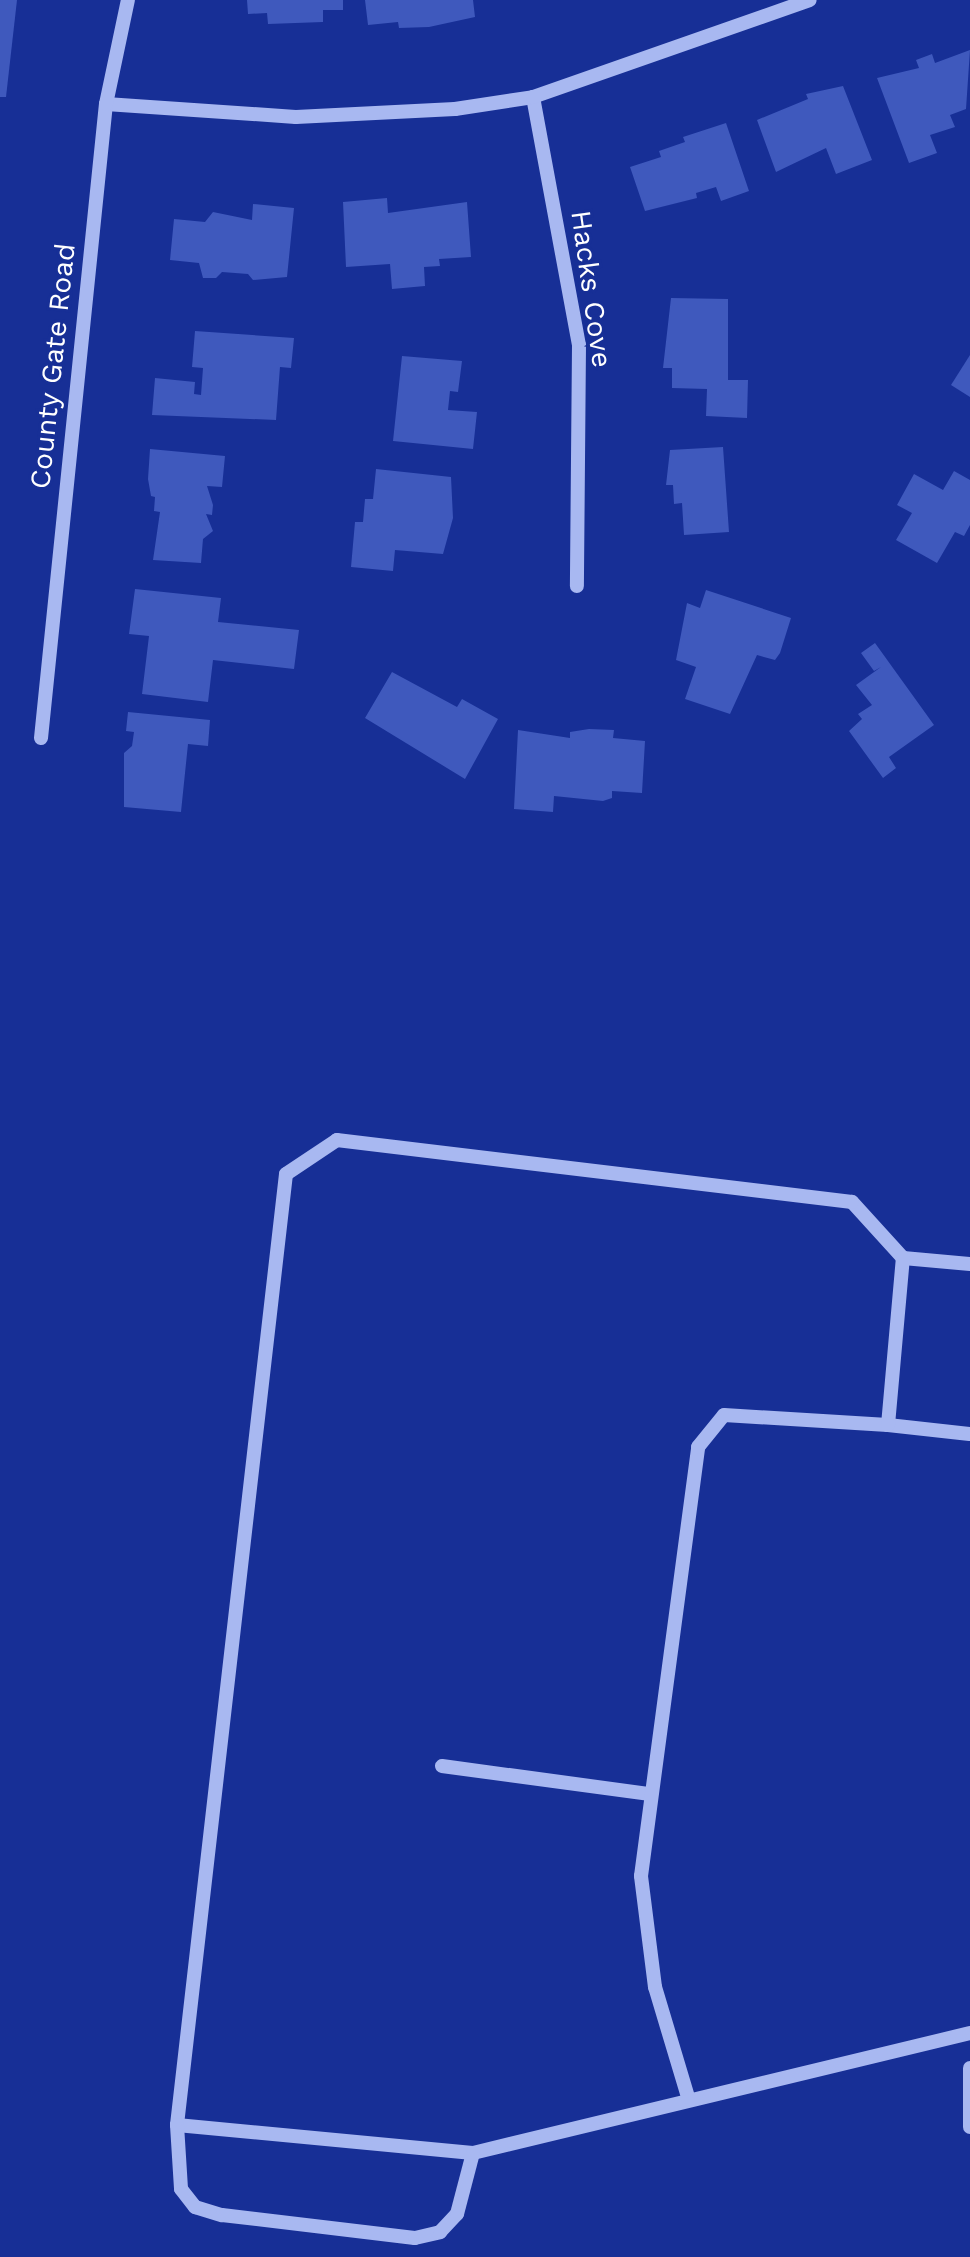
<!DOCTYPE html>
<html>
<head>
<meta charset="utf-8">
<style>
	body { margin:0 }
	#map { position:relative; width:970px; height:2257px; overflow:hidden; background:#172f96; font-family:"Work Sans",sans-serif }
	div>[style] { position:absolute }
	.building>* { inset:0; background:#3f59bd }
	.minor>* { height:14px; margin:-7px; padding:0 7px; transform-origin:7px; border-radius:7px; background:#a8b8f1 }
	span { translate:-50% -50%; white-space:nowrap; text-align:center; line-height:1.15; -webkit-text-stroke:6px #172f96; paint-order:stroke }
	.street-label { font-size:28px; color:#fff }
</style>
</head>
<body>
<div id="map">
	<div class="building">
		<div style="clip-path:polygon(0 0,17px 0,6px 97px,0 97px)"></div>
		<div style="clip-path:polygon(247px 0,343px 0,343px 10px,323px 10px,323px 22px,268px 24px,267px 13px,248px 14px)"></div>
		<div style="clip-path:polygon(365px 0,473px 0,475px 17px,429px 27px,399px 28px,398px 22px,368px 25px)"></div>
		<div style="clip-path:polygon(970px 50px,966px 109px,950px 115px,955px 127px,930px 135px,937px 153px,909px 163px,877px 78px,919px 68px,916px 60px,932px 54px,935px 63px)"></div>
		<div style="clip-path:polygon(843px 86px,872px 160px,836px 174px,826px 148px,776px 172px,757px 120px,808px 99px,806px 94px)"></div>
		<div style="clip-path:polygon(726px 123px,749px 191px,721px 201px,716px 187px,696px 193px,697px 198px,645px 211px,630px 167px,661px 157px,659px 151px,685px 142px,683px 137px)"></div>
		<div style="clip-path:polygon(387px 198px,388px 213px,467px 202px,471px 257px,439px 259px,440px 266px,424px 267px,425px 286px,392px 289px,390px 264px,346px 267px,343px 202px)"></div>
		<div style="clip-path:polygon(253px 204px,294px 208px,287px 277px,253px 280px,248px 274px,222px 272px,216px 278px,203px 278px,199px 263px,170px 260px,174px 219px,205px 222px,213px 212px,252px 220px)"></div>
		<div style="clip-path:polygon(671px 298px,728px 299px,728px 380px,748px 380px,747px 418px,706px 416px,707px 389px,672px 388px,672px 368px,663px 368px)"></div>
		<div style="clip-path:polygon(195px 331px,294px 338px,291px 368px,280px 367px,276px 420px,152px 415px,155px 378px,195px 382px,194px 394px,201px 395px,203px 368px,192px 367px)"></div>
		<div style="clip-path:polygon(970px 355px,970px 397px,951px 385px)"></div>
		<div style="clip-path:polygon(402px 356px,462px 361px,458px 392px,450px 391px,448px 410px,477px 412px,473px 449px,393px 441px)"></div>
		<div style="clip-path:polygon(723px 447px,729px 532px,684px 535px,682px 503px,674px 504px,673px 485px,666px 485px,670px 450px)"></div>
		<div style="clip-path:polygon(150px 449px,225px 456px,222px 487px,207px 486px,213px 505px,212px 515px,206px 514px,213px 531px,203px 539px,201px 563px,153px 560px,160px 512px,154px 511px,155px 497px,151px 496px,148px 479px)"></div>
		<div style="clip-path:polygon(376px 469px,451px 477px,453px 518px,443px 554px,395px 550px,393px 571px,351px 567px,355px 522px,363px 522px,365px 499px,373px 499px)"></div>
		<div style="clip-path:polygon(954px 471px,970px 480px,970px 525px,964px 536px,955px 532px,937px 563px,896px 540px,912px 513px,897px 505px,914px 474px,943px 490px)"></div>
		<div style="clip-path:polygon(135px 589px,221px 598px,218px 622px,299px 630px,294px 669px,213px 660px,208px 702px,142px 694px,149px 636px,129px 634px)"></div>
		<div style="clip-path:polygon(706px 590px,791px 618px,780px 653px,775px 660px,757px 655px,730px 714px,685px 699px,696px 667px,676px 660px,687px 603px,700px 608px)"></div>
		<div style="clip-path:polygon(875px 643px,934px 725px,889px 757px,896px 768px,883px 778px,849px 731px,862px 719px,858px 714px,872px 705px,856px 685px,881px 667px,874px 671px,861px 653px)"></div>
		<div style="clip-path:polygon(392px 672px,457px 707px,462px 699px,498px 719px,465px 779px,365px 718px)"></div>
		<div style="clip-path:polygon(128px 712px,210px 720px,208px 746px,188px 744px,181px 812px,124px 807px,124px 753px,132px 746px,134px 732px,126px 731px)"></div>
		<div style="clip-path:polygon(589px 729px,614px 730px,613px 738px,645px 741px,642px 793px,612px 791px,612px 798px,603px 801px,554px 796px,553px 812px,514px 809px,518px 730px,570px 738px,570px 732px)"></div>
	</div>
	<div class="minor">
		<div style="left:533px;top:97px;width:252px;rotate:79.5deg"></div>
		<div style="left:579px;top:345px;width:241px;rotate:90.5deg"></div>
		<div style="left:106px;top:104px;width:190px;rotate:3.9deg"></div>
		<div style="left:296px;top:117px;width:159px;rotate:-2.9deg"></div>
		<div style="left:455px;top:109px;width:79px;rotate:-8.7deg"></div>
		<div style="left:533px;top:97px;width:293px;rotate:-19.3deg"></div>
		<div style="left:41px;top:738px;width:637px;rotate:-84.15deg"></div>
		<div style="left:106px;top:104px;width:106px;rotate:-78.1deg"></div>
		<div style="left:970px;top:1264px;width:67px;rotate:-174.9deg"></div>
		<div style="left:903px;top:1258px;width:76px;rotate:-132.3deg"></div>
		<div style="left:852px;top:1202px;width:519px;rotate:-173.14deg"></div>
		<div style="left:337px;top:1140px;width:61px;rotate:146.3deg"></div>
		<div style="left:286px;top:1174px;width:957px;rotate:96.54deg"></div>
		<div style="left:177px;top:2125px;width:297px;rotate:5.4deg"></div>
		<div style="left:473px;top:2153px;width:511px;rotate:-13.57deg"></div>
		<div style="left:888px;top:1425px;width:82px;rotate:6.3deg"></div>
		<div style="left:442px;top:1766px;width:210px;rotate:7.7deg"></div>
		<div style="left:970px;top:2068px;width:59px;rotate:90deg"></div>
		<div style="left:688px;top:2097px;width:115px;rotate:-106.7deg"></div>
		<div style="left:655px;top:1987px;width:112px;rotate:-97.2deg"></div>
		<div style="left:641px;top:1876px;width:433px;rotate:-82.4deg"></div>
		<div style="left:698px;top:1447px;width:41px;rotate:-50.9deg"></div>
		<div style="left:724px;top:1415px;width:164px;rotate:3.5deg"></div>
		<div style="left:888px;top:1425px;width:168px;rotate:-84.9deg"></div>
		<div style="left:177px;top:2125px;width:64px;rotate:86.4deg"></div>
		<div style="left:181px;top:2189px;width:23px;rotate:52deg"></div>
		<div style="left:195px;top:2207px;width:28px;rotate:17deg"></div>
		<div style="left:222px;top:2215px;width:194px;rotate:6.8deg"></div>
		<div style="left:415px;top:2238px;width:26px;rotate:-13deg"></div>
		<div style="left:440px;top:2232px;width:25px;rotate:-47deg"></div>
		<div style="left:457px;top:2214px;width:63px;rotate:-75.3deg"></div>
	</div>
	<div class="street-label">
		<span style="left:591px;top:289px;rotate:82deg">Hacks Cove</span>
		<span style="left:53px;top:366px;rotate:-84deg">County Gate Road</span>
	</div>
</div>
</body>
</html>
